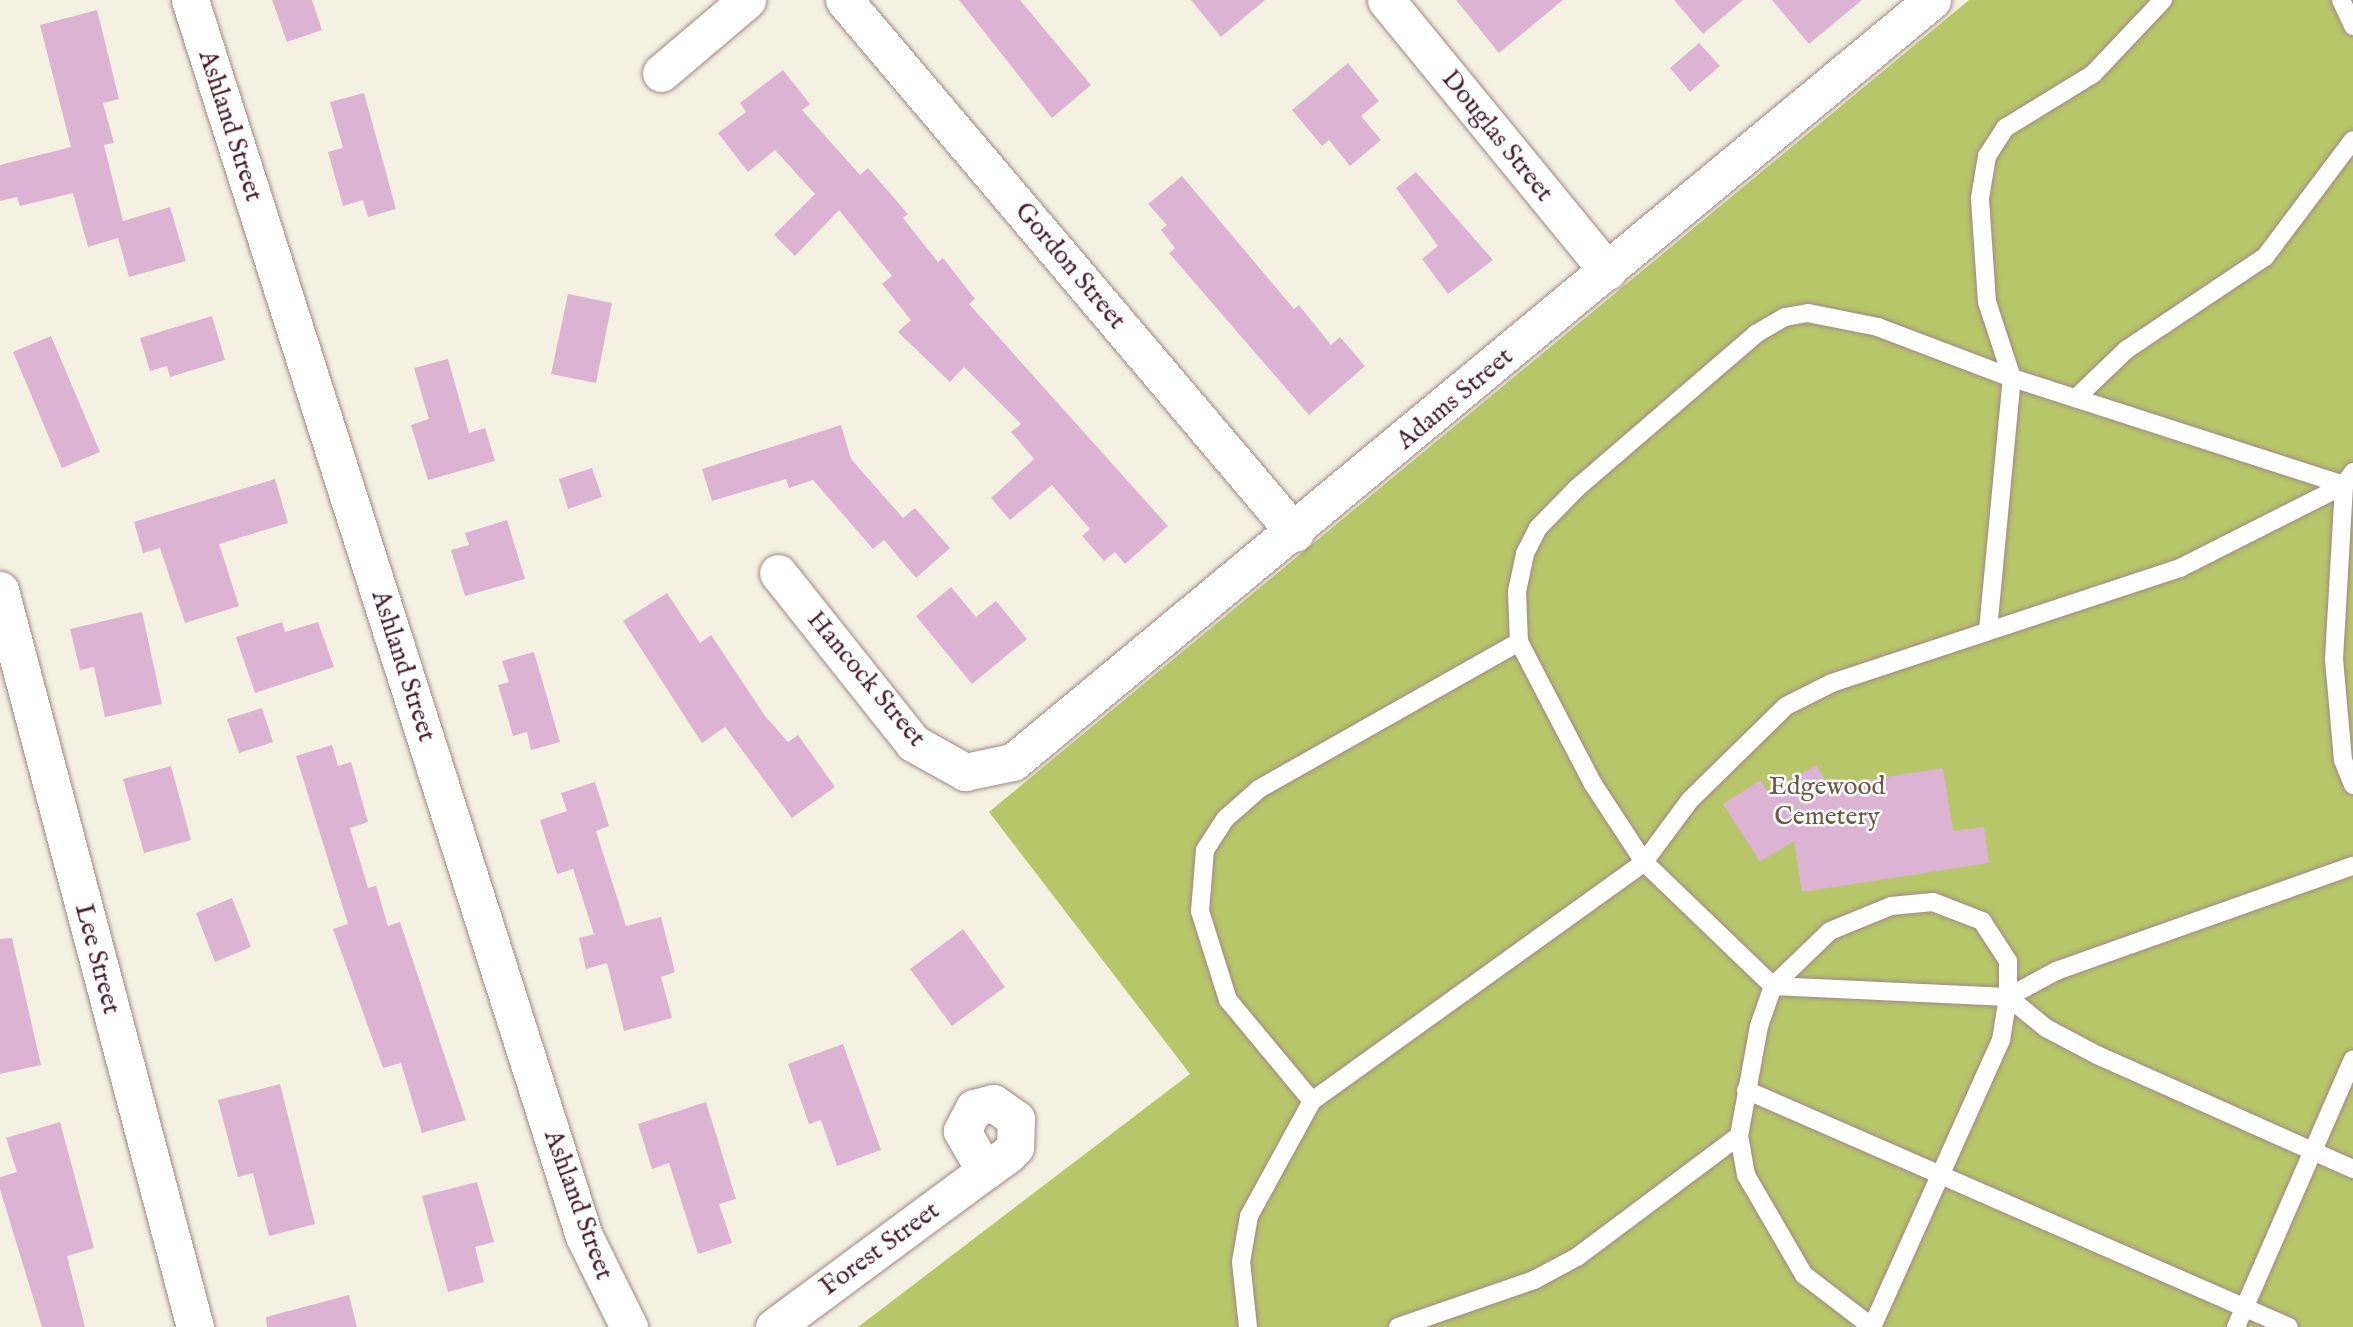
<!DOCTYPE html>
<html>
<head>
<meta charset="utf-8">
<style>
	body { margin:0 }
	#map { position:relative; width:2353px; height:1327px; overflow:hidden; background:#f5f1e2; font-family:"IM FELL English",serif }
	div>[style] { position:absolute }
	.green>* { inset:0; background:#b7c669 }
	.building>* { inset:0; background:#ddb3d3 }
	.roads { filter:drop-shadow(0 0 2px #a08886) drop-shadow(0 0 2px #a08886) }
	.service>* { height:18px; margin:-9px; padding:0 9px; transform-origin:9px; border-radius:9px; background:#fff }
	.minor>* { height:37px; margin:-18.5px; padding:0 18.5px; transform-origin:18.5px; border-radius:18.5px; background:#fff }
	span { translate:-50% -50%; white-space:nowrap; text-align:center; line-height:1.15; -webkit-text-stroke:5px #fff; paint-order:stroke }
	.street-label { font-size:26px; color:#4a1f2b }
	.park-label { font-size:26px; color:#705941 }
</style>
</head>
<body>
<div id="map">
	<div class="green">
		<div style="clip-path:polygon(1969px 0,2353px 0,2353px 1327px,858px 1327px,1190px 1074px,989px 812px)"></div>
	</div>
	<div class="building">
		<div style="clip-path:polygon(272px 0,312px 0,322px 30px,287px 42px)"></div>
		<div style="clip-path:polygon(959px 0,1020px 0,1091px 85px,1052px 118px)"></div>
		<div style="clip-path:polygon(1191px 0,1265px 0,1221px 37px)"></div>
		<div style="clip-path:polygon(1456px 0,1563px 0,1499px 53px)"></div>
		<div style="clip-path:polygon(1674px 0,1743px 0,1703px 34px)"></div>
		<div style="clip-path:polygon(1772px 0,1862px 0,1809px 44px)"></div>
		<div style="clip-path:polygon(97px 10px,119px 99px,103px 103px,114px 143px,104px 145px,123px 221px,170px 207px,186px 261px,129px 277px,118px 238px,88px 247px,73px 193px,20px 206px,17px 197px,0 201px,0 165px,71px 147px,40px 25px)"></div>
		<div style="clip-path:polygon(1699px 43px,1720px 66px,1690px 92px,1670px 68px)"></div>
		<div style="clip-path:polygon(1348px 63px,1379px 101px,1361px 116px,1381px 140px,1350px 166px,1329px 140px,1322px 146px,1292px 110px)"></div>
		<div style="clip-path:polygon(783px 70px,810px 104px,802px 110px,860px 175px,868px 168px,908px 214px,903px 218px,938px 262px,943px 258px,975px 299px,969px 304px,1168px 526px,1125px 564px,1115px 552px,1104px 561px,1082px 536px,1090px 529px,1052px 485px,1010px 520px,991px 498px,1034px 459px,1011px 432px,1021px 424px,964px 367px,950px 382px,898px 332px,911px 320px,882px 284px,892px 276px,839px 210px,795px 256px,774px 235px,815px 194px,775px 150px,748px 172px,718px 133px,746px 112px,740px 103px)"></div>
		<div style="clip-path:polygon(364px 93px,396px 209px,368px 217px,363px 200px,343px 206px,328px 152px,343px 148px,330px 102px)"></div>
		<div style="clip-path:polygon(1416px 172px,1493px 260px,1448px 294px,1422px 259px,1438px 246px,1396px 188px)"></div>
		<div style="clip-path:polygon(1182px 176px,1294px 309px,1299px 305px,1331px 345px,1340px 337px,1365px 366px,1309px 415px,1169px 253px,1175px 248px,1161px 230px,1167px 225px,1148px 204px)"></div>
		<div style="clip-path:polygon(568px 294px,612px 303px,596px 383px,551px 374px)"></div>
		<div style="clip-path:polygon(212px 316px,225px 360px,170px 377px,167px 366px,150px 371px,140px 338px)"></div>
		<div style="clip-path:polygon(51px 336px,100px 452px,62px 468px,13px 352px)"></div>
		<div style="clip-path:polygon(448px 359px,469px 433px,485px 428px,495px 461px,428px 480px,411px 425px,429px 419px,414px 368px)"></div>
		<div style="clip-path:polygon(841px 425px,851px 459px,903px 518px,915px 508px,950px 548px,916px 578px,884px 540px,873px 549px,813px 480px,789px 488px,786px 479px,712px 501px,702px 469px)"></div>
		<div style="clip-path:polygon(592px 468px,602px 497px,568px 509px,559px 479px)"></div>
		<div style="clip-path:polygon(275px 479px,288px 523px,219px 544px,239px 606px,185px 623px,160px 548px,143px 553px,134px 522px)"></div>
		<div style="clip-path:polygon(507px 520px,525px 579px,465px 596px,451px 550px,469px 545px,465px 533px)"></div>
		<div style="clip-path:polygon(951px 587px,976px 617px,996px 601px,1027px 639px,972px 684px,916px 616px)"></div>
		<div style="clip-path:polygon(667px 593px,700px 643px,711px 635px,765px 716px,788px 742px,798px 735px,835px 787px,792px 818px,725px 727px,702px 743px,623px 621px)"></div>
		<div style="clip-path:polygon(142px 612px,162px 704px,105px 717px,94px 667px,80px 670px,70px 629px)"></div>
		<div style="clip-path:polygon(282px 622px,285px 632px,318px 622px,334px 667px,255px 693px,236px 637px)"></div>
		<div style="clip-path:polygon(534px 652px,560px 742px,531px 750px,527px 732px,513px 736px,498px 685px,509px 682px,502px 661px)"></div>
		<div style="clip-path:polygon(262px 708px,273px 742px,239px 753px,227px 719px)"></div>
		<div style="clip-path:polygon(332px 745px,338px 766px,351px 762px,368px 822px,350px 828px,368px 888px,376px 886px,388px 926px,400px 922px,466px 1120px,422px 1133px,401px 1063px,383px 1068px,333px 929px,348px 924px,296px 756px)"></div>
		<div style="clip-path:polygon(1816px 765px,1829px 786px,1943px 768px,1953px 831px,1984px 827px,1989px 863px,1802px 892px,1794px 841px,1760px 862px,1723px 804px,1761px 780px,1769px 794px)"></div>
		<div style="clip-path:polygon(171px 766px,191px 840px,144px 853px,123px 779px)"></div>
		<div style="clip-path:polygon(595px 782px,609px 826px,596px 831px,626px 926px,661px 917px,675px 972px,661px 977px,672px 1018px,624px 1031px,607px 963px,586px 969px,579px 938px,594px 934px,573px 869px,557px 874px,540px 820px,567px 811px,561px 793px)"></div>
		<div style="clip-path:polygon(232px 898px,251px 947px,215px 962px,196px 913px)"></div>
		<div style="clip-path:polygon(963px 929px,1005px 987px,952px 1026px,910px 969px)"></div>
		<div style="clip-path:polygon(12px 938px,41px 1065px,0 1074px,0 939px)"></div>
		<div style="clip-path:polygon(843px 1044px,881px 1150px,837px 1166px,821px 1120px,809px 1124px,788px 1064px)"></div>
		<div style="clip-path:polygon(280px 1084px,315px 1224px,269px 1236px,253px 1173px,238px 1177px,218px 1100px)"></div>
		<div style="clip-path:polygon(706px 1102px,736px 1199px,719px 1204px,732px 1243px,698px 1254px,669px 1163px,652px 1169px,638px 1124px)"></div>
		<div style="clip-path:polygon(60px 1122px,94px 1248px,67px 1256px,85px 1327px,42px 1327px,0 1189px,0 1177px,17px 1172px,6px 1138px)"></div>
		<div style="clip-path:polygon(477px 1182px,494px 1242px,475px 1247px,484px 1282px,448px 1292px,422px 1196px)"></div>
		<div style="clip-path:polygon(349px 1295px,357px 1327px,267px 1327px,266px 1317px)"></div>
	</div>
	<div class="roads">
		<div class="service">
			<div style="left:2341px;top:0;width:29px;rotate:65deg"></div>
			<div style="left:2076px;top:398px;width:69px;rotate:-43.8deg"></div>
			<div style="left:2126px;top:350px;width:167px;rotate:-33.8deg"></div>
			<div style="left:2265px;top:257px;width:146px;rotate:-53.1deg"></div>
			<div style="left:1988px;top:630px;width:253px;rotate:-84.6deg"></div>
			<div style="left:2012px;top:378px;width:80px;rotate:-108.2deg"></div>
			<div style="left:1987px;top:302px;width:104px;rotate:-93.9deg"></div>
			<div style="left:1980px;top:198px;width:43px;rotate:-80.5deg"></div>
			<div style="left:1987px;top:156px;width:33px;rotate:-57deg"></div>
			<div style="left:2005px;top:128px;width:103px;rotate:-31.5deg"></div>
			<div style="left:2093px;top:74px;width:102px;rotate:-46.6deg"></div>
			<div style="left:2353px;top:785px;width:27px;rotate:-112deg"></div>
			<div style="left:2343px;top:760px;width:101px;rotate:-95.1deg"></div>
			<div style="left:2334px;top:659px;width:174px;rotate:-86.7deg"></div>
			<div style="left:2344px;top:485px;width:349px;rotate:-162.1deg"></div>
			<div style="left:2012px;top:378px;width:143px;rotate:-159.2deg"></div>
			<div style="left:1878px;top:327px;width:71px;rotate:-168.7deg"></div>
			<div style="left:1808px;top:313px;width:23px;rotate:170deg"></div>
			<div style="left:1785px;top:317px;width:34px;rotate:150deg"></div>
			<div style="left:1756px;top:334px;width:236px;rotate:139.3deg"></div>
			<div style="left:1577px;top:488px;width:56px;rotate:134.3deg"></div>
			<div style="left:1538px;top:528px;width:29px;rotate:117deg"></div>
			<div style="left:1525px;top:554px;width:38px;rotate:102deg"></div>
			<div style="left:1517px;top:591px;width:51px;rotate:87.8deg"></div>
			<div style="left:1519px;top:642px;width:160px;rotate:62.5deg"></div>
			<div style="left:1593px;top:784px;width:93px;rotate:56.8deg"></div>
			<div style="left:1644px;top:862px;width:179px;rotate:43.9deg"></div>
			<div style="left:1773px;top:986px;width:235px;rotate:2.7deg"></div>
			<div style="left:2008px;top:997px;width:55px;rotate:-28.4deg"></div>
			<div style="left:2056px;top:971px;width:315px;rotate:-19.5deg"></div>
			<div style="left:2008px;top:997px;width:49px;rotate:39.2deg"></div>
			<div style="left:2046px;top:1028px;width:58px;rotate:27.9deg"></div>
			<div style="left:2097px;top:1055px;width:280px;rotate:24deg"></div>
			<div style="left:1746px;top:1090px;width:592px;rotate:23.58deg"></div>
			<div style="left:1312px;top:1101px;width:131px;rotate:-129.7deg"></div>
			<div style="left:1228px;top:1000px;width:93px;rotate:-107.5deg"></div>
			<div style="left:1200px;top:911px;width:61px;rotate:-85.3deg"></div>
			<div style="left:1205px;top:850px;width:37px;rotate:-57deg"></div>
			<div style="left:1225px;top:819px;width:45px;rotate:-41.4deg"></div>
			<div style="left:1259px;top:789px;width:299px;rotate:-29.5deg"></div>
			<div style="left:1248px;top:1327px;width:65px;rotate:-96.1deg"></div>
			<div style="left:1241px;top:1262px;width:47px;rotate:-80.1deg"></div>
			<div style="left:1249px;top:1216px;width:131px;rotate:-61.3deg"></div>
			<div style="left:1312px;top:1101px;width:409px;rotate:-35.7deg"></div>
			<div style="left:1644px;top:862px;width:77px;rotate:-53.4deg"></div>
			<div style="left:1690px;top:800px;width:134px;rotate:-44.4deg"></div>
			<div style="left:1786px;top:706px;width:51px;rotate:-26.6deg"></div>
			<div style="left:1832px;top:683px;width:367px;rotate:-18.3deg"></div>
			<div style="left:2180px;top:568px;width:184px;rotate:-26.8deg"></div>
			<div style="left:2344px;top:485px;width:16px;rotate:-55deg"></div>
			<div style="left:1398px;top:1327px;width:144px;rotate:-19.1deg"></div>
			<div style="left:1534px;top:1280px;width:49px;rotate:-28.1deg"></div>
			<div style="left:1577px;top:1257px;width:202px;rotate:-36.8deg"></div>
			<div style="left:1872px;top:1327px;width:86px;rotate:-142.6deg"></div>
			<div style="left:1804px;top:1275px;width:116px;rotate:-120.1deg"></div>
			<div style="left:1746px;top:1175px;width:40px;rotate:-100deg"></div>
			<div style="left:1739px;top:1136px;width:112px;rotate:-79.7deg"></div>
			<div style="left:1759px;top:1026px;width:42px;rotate:-70.7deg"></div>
			<div style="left:1773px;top:986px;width:79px;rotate:-44deg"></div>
			<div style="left:1830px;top:931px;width:66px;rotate:-22.3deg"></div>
			<div style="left:1891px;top:906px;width:42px;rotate:-5.4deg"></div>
			<div style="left:1933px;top:902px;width:53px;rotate:21.2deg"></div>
			<div style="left:1982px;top:921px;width:48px;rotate:57deg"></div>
			<div style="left:2008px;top:961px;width:36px;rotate:90deg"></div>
			<div style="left:2008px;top:997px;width:44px;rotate:99.2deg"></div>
			<div style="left:2001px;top:1040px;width:315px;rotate:114.2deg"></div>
			<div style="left:2236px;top:1327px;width:292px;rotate:-66.4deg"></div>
		</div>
		<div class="minor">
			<div style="left:190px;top:0;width:1297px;rotate:72.32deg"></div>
			<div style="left:584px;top:1236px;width:102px;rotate:63.7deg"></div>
			<div style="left:844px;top:0;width:698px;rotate:49.76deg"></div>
			<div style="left:1386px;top:0;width:350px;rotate:50.7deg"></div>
			<div style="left:661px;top:73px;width:113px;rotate:-40.3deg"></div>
			<div style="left:778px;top:573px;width:217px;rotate:51.5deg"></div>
			<div style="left:913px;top:743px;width:60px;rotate:29.1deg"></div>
			<div style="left:965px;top:772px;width:49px;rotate:-11.8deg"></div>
			<div style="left:1013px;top:762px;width:1194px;rotate:-39.66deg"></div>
			<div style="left:0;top:590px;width:762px;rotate:75.18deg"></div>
			<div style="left:774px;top:1327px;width:262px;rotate:-36.5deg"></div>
			<div style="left:985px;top:1171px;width:29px;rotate:-36deg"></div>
			<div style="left:1008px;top:1154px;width:10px;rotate:-45deg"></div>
			<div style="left:1015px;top:1147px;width:28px;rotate:-88deg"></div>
			<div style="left:1016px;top:1119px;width:28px;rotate:-145deg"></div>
			<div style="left:993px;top:1103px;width:20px;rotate:165deg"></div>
			<div style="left:974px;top:1108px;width:26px;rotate:118deg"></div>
			<div style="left:962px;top:1131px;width:46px;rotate:60.1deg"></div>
		</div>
	</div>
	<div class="street-label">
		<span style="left:230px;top:126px;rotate:72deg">Ashland Street</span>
		<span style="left:1497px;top:136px;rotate:51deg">Douglas Street</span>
		<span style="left:1070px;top:266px;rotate:50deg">Gordon Street</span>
		<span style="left:1455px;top:399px;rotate:-40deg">Adams Street</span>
		<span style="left:403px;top:666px;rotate:72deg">Ashland Street</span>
		<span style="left:866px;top:679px;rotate:50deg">Hancock Street</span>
		<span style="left:97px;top:959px;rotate:75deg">Lee Street</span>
		<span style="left:578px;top:1205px;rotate:70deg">Ashland Street</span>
		<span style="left:880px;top:1249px;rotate:-36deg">Forest Street</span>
	</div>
	<div class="park-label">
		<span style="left:1827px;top:802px">Edgewood<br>Cemetery</span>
	</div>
</div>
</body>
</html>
